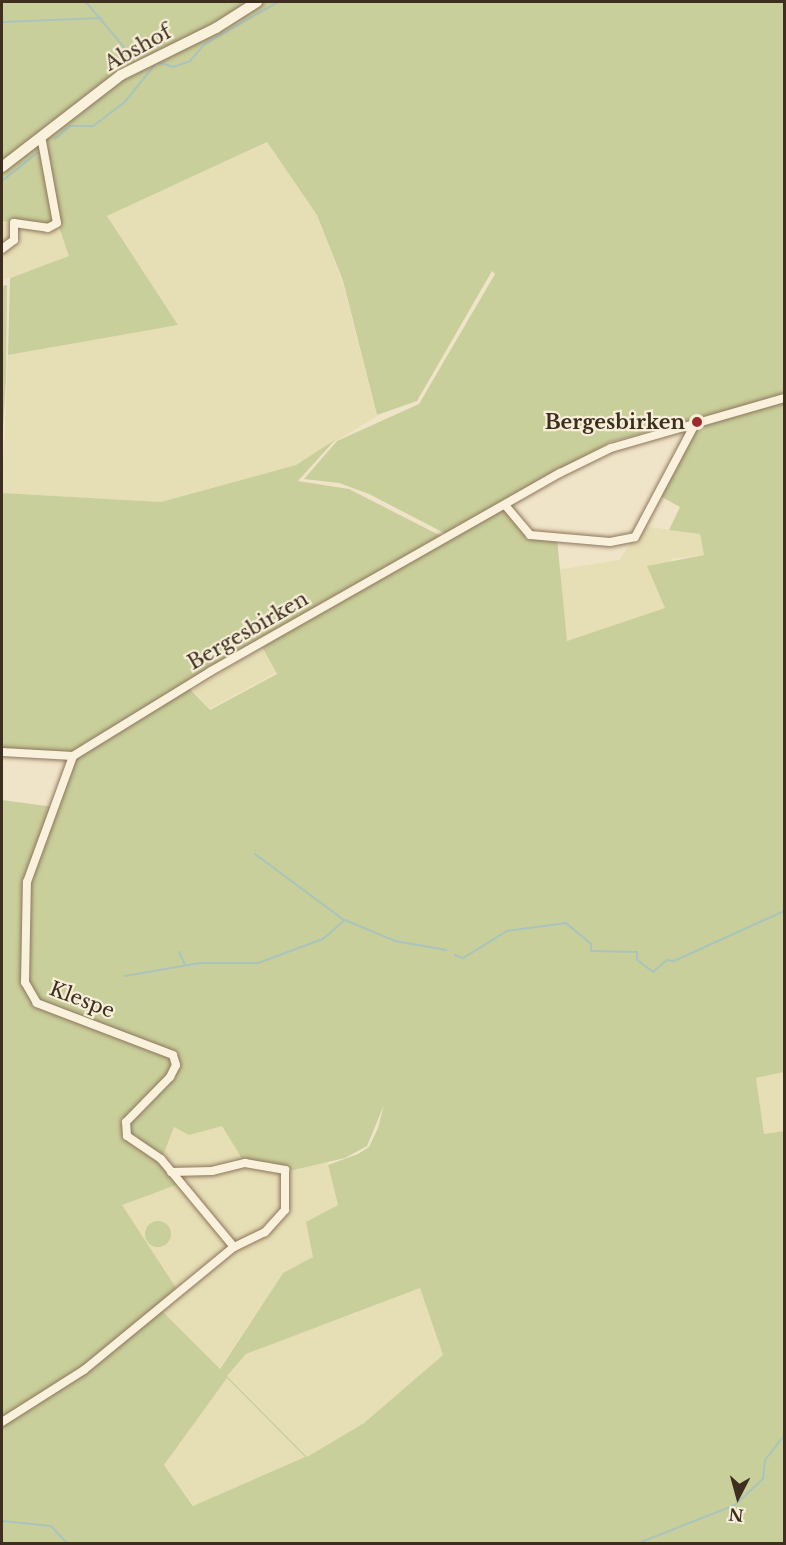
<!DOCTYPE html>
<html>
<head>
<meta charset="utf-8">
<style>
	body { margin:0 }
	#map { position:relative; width:786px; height:1545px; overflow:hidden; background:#f0e4c8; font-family:"Libre Baskerville",serif }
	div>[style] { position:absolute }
	.farmland>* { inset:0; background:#e6deb5 }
	.green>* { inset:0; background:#c9cf9b }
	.round { border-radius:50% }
	.stream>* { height:2px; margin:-1px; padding:0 1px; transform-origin:1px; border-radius:1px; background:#a9c4bc }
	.roads { filter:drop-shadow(0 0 2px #8d765c) drop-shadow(0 0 2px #8d765c) }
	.street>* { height:8px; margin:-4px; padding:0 4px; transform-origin:4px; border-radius:4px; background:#faf1dc }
	.secondary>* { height:10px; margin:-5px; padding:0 5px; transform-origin:5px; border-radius:5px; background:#faf1dc }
	.dots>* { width:16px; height:16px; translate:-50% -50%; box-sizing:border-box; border:3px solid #f7eed8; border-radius:50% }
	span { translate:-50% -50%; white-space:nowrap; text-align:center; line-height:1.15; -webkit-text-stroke:4.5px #f7eed8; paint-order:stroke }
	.street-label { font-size:20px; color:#3d2e20 }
	.poi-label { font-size:20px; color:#3d2e20; font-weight:700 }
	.right { translate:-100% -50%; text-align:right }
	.frame { position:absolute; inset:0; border:3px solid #3d2e20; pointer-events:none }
	.north { position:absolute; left:708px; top:1467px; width:60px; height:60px; -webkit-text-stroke:4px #f7eed8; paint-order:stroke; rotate:186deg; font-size:16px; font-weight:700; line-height:24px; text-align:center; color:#3d2e20 }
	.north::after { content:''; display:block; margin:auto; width:21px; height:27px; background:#3d2e20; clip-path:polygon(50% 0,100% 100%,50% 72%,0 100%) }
</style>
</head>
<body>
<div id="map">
	<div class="farmland">
		<div style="clip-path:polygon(267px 142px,317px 215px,342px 281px,377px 416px,296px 465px,162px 502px,2px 493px,8px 355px,177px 325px,107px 216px)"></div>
		<div style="clip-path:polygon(2px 221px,56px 222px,70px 256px,2px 280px)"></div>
		<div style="clip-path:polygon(642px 526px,700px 534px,704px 555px,671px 559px,665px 608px,567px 641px,557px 570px,619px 560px)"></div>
		<div style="clip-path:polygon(262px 647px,276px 673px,209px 709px,193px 690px)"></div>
		<div style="clip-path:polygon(784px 1072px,784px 1131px,764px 1135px,756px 1078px)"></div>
		<div style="clip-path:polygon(174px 1126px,222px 1126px,245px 1163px,289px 1171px,326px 1158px,338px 1205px,314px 1257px,283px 1273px,219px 1369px,160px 1309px,121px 1205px,179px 1184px,162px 1158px)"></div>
		<div style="clip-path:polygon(420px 1288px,443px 1355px,364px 1423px,307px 1457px,227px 1376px,246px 1354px)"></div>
		<div style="clip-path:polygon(227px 1377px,305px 1457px,194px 1506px,164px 1465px)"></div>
	</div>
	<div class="green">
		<div style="clip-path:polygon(2px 2px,784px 2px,784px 395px,610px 442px,448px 535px,369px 494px,339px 483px,304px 479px,337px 441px,419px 404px,495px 274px,492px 271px,417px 401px,377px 415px,343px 281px,317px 215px,267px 142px,107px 216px,178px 325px,8px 355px,10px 278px,69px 256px,56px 219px,48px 226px,2px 221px)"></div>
		<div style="clip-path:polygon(7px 285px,6px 380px,2px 444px,2px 286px)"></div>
		<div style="clip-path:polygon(evenodd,784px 400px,784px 1072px,756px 1078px,764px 1134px,784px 1131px,784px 1543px,2px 1543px,2px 1424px,53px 1394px,160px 1309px,220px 1369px,283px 1273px,313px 1257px,306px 1222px,338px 1205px,328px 1165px,358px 1154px,369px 1147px,378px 1128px,384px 1105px,367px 1146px,345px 1158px,289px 1171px,270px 1162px,244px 1162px,222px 1126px,189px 1135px,174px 1127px,162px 1158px,128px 1135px,127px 1123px,172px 1077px,174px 1053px,38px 1002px,26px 982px,28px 887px,75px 757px,189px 688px,210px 710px,277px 674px,262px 647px,505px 508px,528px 536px,557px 539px,567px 641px,665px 608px,647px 566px,704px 555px,700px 534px,669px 530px,680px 507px,660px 496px,694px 429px,784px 400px,420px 1288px,443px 1355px,364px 1423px,307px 1457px,227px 1376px,246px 1354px,420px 1288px,784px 400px,227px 1378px,305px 1457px,193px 1506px,164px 1465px,227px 1378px)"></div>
		<div style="clip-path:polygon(335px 440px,298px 481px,349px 489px,443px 537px,73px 756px,2px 752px,2px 493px,161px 502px,296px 465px)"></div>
		<div style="clip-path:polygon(2px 800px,54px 807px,26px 882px,23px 964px,36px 1004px,172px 1056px,168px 1077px,133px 1113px,126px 1136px,160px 1160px,179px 1184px,122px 1205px,178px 1291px,82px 1369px,2px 1420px)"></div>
		<div class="round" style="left:145px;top:1221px;width:26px;height:26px"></div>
	</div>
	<div class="stream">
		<div style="left:86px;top:2px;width:65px;rotate:50deg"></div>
		<div style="left:128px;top:52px;width:9px;rotate:77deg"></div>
		<div style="left:2px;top:22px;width:99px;rotate:-2.3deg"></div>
		<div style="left:55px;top:139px;width:20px;rotate:-41deg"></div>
		<div style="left:70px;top:126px;width:23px"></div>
		<div style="left:93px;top:126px;width:39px;rotate:-37deg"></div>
		<div style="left:124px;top:103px;width:53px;rotate:-51.2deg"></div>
		<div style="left:157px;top:62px;width:17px;rotate:17deg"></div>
		<div style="left:173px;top:67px;width:18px;rotate:-19deg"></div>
		<div style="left:190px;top:61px;width:23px;rotate:-49deg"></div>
		<div style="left:205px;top:44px;width:84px;rotate:-29.9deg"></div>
		<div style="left:2px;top:181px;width:45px;rotate:-38.7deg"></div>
		<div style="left:255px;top:854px;width:111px;rotate:36.6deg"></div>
		<div style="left:179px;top:952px;width:14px;rotate:65deg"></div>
		<div style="left:455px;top:955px;width:9px;rotate:21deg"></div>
		<div style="left:463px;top:958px;width:52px;rotate:-31.5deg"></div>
		<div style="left:507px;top:931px;width:60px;rotate:-7.7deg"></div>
		<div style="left:566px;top:923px;width:33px;rotate:40deg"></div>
		<div style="left:591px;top:944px;width:7px;rotate:90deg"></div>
		<div style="left:591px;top:951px;width:46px;rotate:1.2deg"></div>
		<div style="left:637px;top:952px;width:8px;rotate:90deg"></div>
		<div style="left:637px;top:960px;width:20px;rotate:37deg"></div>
		<div style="left:653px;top:972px;width:18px;rotate:-41deg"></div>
		<div style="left:667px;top:960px;width:7px;rotate:8deg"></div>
		<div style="left:674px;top:961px;width:121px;rotate:-24.4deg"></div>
		<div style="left:125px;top:976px;width:76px;rotate:-9.8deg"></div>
		<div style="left:200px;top:963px;width:58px"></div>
		<div style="left:258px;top:963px;width:69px;rotate:-20.3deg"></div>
		<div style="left:323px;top:939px;width:29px;rotate:-41deg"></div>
		<div style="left:345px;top:920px;width:54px;rotate:22.8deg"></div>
		<div style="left:395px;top:941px;width:52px;rotate:10deg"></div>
		<div style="left:2px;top:1521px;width:49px;rotate:5.8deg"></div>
		<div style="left:51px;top:1526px;width:25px;rotate:47deg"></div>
		<div style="left:588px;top:1544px;width:11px"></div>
		<div style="left:636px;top:1544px;width:106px;rotate:-21.5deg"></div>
		<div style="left:735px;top:1505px;width:38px;rotate:-43deg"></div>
		<div style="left:763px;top:1479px;width:19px;rotate:-84deg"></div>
		<div style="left:765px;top:1460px;width:31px;rotate:-52deg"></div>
	</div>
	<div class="roads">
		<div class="street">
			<div style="left:2px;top:249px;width:15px;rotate:-37deg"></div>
			<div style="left:14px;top:240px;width:17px;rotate:-90deg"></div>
			<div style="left:14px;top:223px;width:34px;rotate:8deg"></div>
			<div style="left:48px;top:228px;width:10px;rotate:-29deg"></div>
			<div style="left:57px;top:223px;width:88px;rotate:-100.4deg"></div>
			<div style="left:505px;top:505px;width:39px;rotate:50deg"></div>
			<div style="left:530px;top:535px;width:80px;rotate:5deg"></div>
			<div style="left:610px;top:542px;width:25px;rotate:-11deg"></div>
			<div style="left:635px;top:537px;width:128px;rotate:-62deg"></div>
			<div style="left:2px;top:752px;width:71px;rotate:3.2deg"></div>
			<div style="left:73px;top:756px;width:162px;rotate:-31.6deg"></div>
			<div style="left:211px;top:671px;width:401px;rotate:-29.6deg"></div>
			<div style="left:560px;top:473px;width:57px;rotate:-26.1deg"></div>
			<div style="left:611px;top:448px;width:180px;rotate:-16.1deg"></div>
			<div style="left:171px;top:1172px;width:41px;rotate:-1.4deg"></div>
			<div style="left:212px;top:1171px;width:34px;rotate:-14deg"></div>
			<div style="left:245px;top:1163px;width:41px;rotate:9.9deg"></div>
			<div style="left:285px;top:1170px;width:40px;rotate:90deg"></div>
			<div style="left:285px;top:1210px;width:30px;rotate:132deg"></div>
			<div style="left:265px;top:1232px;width:34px;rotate:154deg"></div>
			<div style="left:2px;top:1422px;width:97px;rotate:-32.4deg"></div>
			<div style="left:84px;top:1370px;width:194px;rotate:-39.4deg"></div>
			<div style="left:234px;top:1247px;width:114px;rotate:-129.7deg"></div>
			<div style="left:161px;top:1159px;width:41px;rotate:-145.9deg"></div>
			<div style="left:127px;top:1136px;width:14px;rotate:-94deg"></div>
			<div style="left:126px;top:1122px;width:63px;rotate:-45.6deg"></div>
			<div style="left:170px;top:1077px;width:13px;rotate:-63deg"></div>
			<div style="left:176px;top:1065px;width:10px;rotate:-107deg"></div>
			<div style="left:173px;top:1055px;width:146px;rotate:-159.1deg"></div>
			<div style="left:37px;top:1003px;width:24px;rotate:-120deg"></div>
			<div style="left:25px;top:982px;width:100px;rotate:-88.9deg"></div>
			<div style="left:27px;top:882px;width:134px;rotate:-69.9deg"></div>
		</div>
		<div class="secondary">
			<div style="left:2px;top:167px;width:150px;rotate:-37.7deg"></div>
			<div style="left:121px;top:75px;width:106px;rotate:-26.3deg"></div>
			<div style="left:216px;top:28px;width:49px;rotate:-32.4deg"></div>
		</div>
	</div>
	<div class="dots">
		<div style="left:697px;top:422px;background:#9e2a2b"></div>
	</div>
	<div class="street-label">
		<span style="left:138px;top:48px;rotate:-29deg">Abshof</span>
		<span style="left:248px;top:631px;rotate:-30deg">Bergesbirken</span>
		<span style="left:82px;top:1000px;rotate:21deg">Klespe</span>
	</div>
	<div class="poi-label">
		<span class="right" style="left:685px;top:422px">Bergesbirken</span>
	</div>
	<div class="frame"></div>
	<div class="north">N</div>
</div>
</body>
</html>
